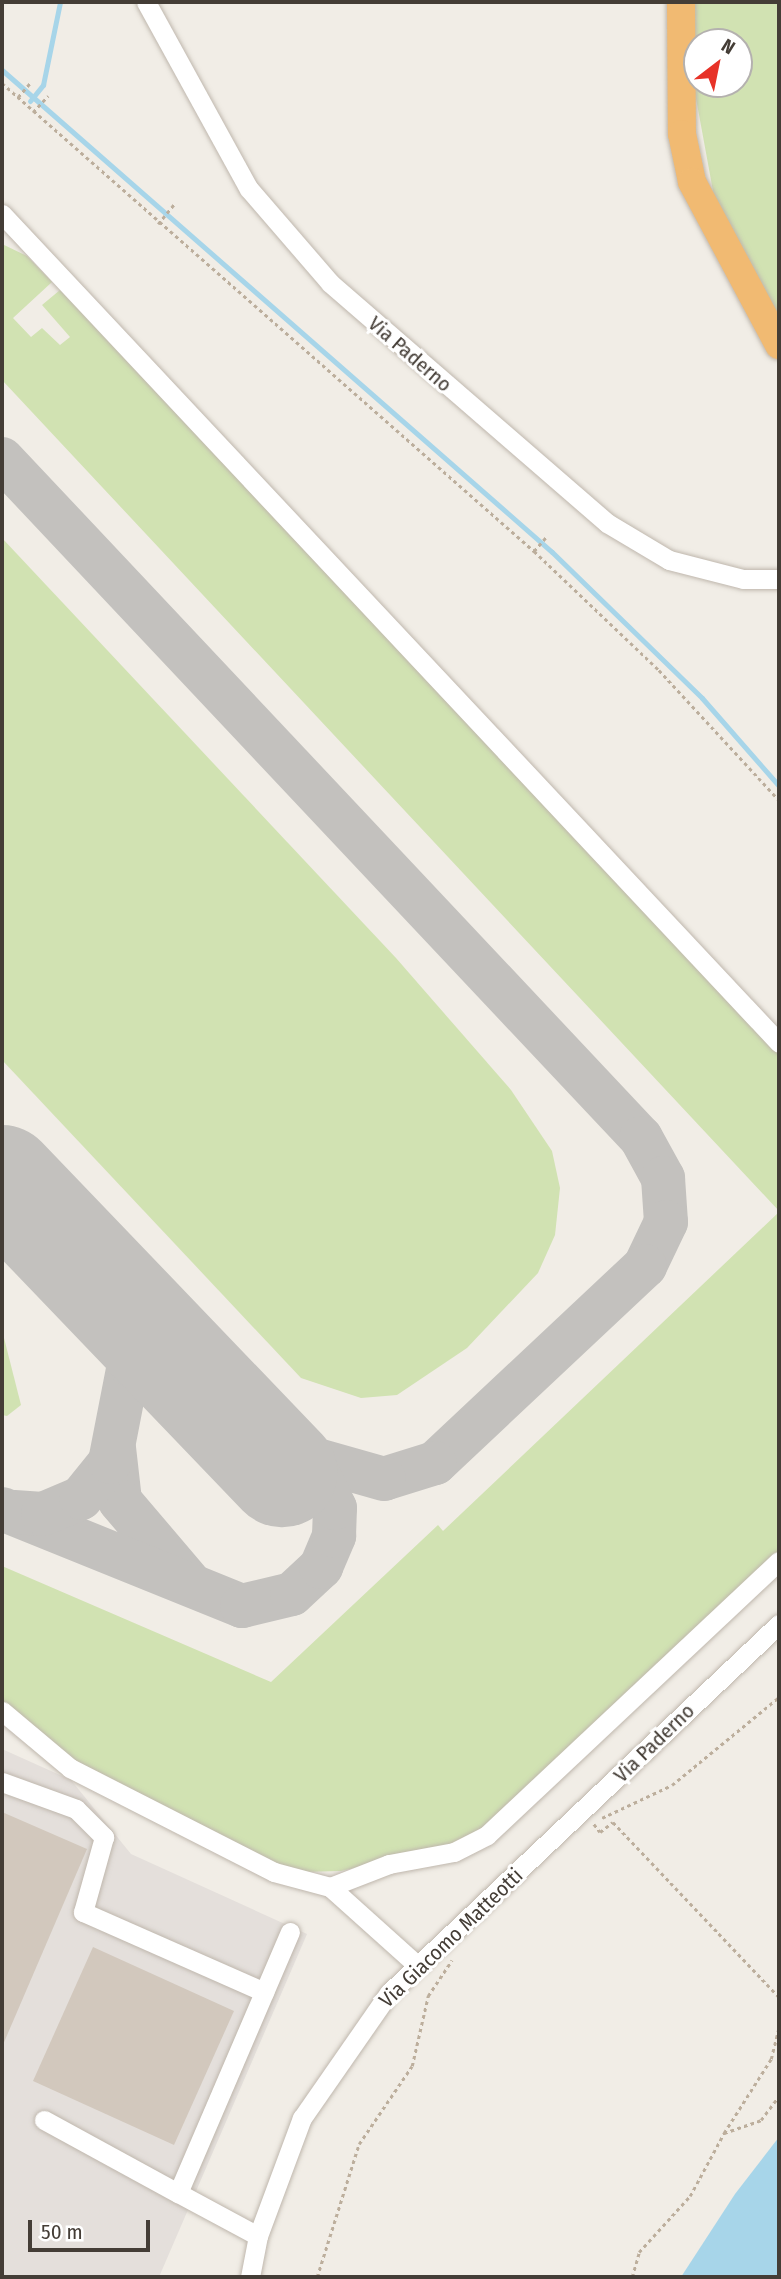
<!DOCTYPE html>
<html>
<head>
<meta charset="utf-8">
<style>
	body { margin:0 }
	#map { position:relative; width:781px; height:2279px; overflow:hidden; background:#f1ede6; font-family:"Fira Sans Condensed",sans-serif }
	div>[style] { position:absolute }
	.industrial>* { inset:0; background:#e4dfdb }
	.green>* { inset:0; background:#d1e2b2 }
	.water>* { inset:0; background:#a7d5e9 }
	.stream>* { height:5px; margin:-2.5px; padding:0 2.5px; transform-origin:2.5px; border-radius:2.5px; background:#a7d5e9 }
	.taxiway>* { height:44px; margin:-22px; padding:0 22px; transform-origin:22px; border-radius:22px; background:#c3c1be }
	.runway>* { height:110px; margin:-55px; padding:0 55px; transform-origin:55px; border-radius:55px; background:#c3c1be }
	.building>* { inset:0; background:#d2c8bd }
	.path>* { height:2.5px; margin-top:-1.25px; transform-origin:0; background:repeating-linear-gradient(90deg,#bcae9c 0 3.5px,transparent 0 7px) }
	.roads { filter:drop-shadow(0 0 2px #bfb7ad) drop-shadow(0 0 2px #bfb7ad) }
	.minor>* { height:19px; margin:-9.5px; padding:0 9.5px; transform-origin:9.5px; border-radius:9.5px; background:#fff }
	.highway>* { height:28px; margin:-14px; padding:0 14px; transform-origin:14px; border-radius:14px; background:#f1ba72 }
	span { translate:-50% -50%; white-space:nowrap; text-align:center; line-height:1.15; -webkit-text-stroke:6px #fff; paint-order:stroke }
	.street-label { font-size:21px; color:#443d36 }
	.frame { position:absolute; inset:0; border:4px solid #443d36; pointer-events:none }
	.north { position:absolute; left:683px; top:28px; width:70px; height:70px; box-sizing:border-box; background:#fff; border:2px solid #b4b1af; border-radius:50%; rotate:32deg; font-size:19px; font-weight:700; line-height:28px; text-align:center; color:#443d36 }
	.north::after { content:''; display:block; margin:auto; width:24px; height:32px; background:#e73228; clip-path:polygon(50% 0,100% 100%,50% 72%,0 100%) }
	.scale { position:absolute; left:28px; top:2220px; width:122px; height:32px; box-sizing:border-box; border:4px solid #443d36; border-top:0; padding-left:9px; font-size:21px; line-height:24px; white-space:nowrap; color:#443d36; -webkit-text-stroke:5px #fff; paint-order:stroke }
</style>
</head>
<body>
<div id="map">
	<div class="industrial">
		<div style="clip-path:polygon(2px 1749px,71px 1780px,131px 1854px,307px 1934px,159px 2277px,2px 2277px)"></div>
	</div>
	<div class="green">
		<div style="clip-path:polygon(evenodd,693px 2px,779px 2px,779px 325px,715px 202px,691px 71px,693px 2px,697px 42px,739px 42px,739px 84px,697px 84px,697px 42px)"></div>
		<div style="clip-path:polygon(2px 244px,27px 256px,52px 282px,13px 318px,31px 337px,42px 328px,60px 345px,70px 337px,42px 305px,60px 290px,779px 1055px,779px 1211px,2px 380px)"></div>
		<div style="clip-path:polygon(2px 538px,396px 958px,511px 1090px,552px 1151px,560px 1188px,555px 1235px,538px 1273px,467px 1348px,397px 1395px,361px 1398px,301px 1378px,2px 1060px)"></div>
		<div style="clip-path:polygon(779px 1212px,779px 1551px,482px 1830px,451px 1846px,341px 1871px,300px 1872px,248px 1854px,61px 1757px,2px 1701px,2px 1566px,271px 1682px,438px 1525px,443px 1531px)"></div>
		<div style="clip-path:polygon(2px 1330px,21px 1405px,7px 1416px,2px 1415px)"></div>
	</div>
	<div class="water">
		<div style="clip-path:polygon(779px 2137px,779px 2277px,681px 2277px,735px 2194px)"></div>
	</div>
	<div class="stream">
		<div style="left:2px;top:70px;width:731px;rotate:41.23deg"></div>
		<div style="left:552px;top:552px;width:209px;rotate:44.2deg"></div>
		<div style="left:702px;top:698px;width:117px;rotate:48.8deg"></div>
		<div style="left:30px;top:101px;width:21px;rotate:-51deg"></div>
		<div style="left:43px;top:85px;width:85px;rotate:-78.4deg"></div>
	</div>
	<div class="taxiway">
		<div style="left:2px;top:459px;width:932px;rotate:46.74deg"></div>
		<div style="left:641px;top:1138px;width:46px;rotate:61.2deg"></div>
		<div style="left:663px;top:1178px;width:44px;rotate:86.1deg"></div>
		<div style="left:666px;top:1222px;width:49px;rotate:115.5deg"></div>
		<div style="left:645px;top:1266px;width:288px;rotate:136.8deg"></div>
		<div style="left:435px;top:1463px;width:53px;rotate:162.6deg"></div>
		<div style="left:384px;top:1479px;width:88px;rotate:-164.2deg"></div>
		<div style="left:114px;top:1448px;width:53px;rotate:83.5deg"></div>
		<div style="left:120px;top:1501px;width:105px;rotate:49.6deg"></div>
		<div style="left:2px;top:1509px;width:259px;rotate:22deg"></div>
		<div style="left:242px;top:1606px;width:51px;rotate:-13.5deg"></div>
		<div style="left:292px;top:1594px;width:40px;rotate:-43deg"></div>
		<div style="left:321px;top:1567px;width:34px;rotate:-67deg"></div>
		<div style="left:334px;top:1536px;width:28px;rotate:-88deg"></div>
		<div style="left:335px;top:1508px;width:42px;rotate:-116.6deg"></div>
		<div style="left:316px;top:1470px;width:71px;rotate:-149.5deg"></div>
		<div style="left:255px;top:1434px;width:157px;rotate:-132.9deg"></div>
		<div style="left:14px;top:1512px;width:29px;rotate:4deg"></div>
		<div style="left:43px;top:1514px;width:41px;rotate:-22.8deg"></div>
		<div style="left:81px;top:1498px;width:46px;rotate:-51.1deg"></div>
		<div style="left:110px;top:1462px;width:100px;rotate:-79deg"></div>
		<div style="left:129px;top:1364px;width:26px;rotate:-92deg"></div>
		<div style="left:128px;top:1338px;width:49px;rotate:-114deg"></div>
	</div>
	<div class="runway">
		<div style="left:2px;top:1180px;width:405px;rotate:46.2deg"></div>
	</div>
	<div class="building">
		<div style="clip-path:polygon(2px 1812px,87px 1849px,2px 2047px)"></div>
		<div style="clip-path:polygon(93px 1947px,234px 2011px,174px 2145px,33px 2081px)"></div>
	</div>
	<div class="path">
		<div style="left:2px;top:83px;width:709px;rotate:41.34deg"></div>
		<div style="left:534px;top:551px;width:173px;rotate:43.6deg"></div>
		<div style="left:659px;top:670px;width:177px;rotate:47.3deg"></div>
		<div style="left:18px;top:97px;width:20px;rotate:-49deg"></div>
		<div style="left:33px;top:112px;width:22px;rotate:-47deg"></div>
		<div style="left:158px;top:224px;width:26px;rotate:-51deg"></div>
		<div style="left:534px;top:551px;width:20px;rotate:-49deg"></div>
		<div style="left:602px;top:1818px;width:77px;rotate:-25.2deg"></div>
		<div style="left:672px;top:1785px;width:139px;rotate:-39.4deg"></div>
		<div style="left:594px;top:1824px;width:10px;rotate:53deg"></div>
		<div style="left:600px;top:1832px;width:16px;rotate:-38deg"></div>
		<div style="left:613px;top:1822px;width:241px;rotate:46.5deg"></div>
		<div style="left:724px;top:2133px;width:88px;rotate:-57.6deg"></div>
		<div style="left:771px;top:2059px;width:32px;rotate:-76deg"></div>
		<div style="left:317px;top:2277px;width:139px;rotate:-72.5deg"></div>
		<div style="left:359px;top:2144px;width:94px;rotate:-55.8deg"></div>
		<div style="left:412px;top:2066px;width:72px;rotate:-77.1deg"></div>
		<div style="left:428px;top:1996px;width:43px;rotate:-56.3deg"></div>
		<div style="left:632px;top:2277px;width:26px;rotate:-74deg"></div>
		<div style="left:639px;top:2252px;width:76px;rotate:-47.7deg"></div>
		<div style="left:690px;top:2196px;width:72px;rotate:-61.6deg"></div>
		<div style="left:724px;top:2133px;width:39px;rotate:-19deg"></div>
		<div style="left:761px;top:2120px;width:30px;rotate:-53deg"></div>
	</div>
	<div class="roads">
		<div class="minor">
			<div style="left:146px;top:2px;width:213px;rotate:61.2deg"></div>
			<div style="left:249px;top:189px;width:124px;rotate:49.2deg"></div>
			<div style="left:330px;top:283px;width:367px;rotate:40.9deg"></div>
			<div style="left:607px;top:523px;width:72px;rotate:30.8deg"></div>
			<div style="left:669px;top:560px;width:76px;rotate:14.4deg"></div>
			<div style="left:743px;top:579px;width:36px"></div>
			<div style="left:2px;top:214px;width:1136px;rotate:46.85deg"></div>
			<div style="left:2px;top:1711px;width:89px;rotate:40deg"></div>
			<div style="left:70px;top:1768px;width:229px;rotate:27deg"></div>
			<div style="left:274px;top:1872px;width:58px;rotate:15deg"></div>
			<div style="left:330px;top:1887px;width:63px;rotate:-21.3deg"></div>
			<div style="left:389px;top:1864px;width:66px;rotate:-10.5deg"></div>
			<div style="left:454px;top:1852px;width:37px;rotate:-27deg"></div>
			<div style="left:487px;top:1835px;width:400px;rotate:-43.2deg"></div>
			<div style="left:2px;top:1782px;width:79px;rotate:20deg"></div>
			<div style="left:76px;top:1809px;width:40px;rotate:45deg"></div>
			<div style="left:104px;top:1837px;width:78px;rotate:105.6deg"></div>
			<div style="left:83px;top:1912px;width:198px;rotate:23.8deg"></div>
			<div style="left:330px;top:1887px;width:117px;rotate:41.9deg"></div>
			<div style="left:44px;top:2120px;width:153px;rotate:28.6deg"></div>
			<div style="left:258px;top:2236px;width:91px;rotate:-151.7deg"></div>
			<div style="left:178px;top:2193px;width:284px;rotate:-66.8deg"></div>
			<div style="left:250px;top:2277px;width:42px;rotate:-79deg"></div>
			<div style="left:258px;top:2236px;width:126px;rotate:-69.6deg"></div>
			<div style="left:302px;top:2118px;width:152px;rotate:-55.2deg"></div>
			<div style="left:389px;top:1993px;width:537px;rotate:-43.42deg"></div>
		</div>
		<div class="highway">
			<div style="left:681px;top:2px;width:132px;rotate:89.6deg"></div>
			<div style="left:682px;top:134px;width:49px;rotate:78.2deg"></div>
			<div style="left:692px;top:182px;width:185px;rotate:61.9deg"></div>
		</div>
	</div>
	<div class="street-label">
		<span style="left:410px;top:354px;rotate:41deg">Via Paderno</span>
		<span style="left:654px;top:1743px;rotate:-44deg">Via Paderno</span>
		<span style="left:451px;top:1938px;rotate:-44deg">Via Giacomo Matteotti</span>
	</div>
	<div class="frame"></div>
	<div class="north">N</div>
	<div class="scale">50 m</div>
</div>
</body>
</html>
